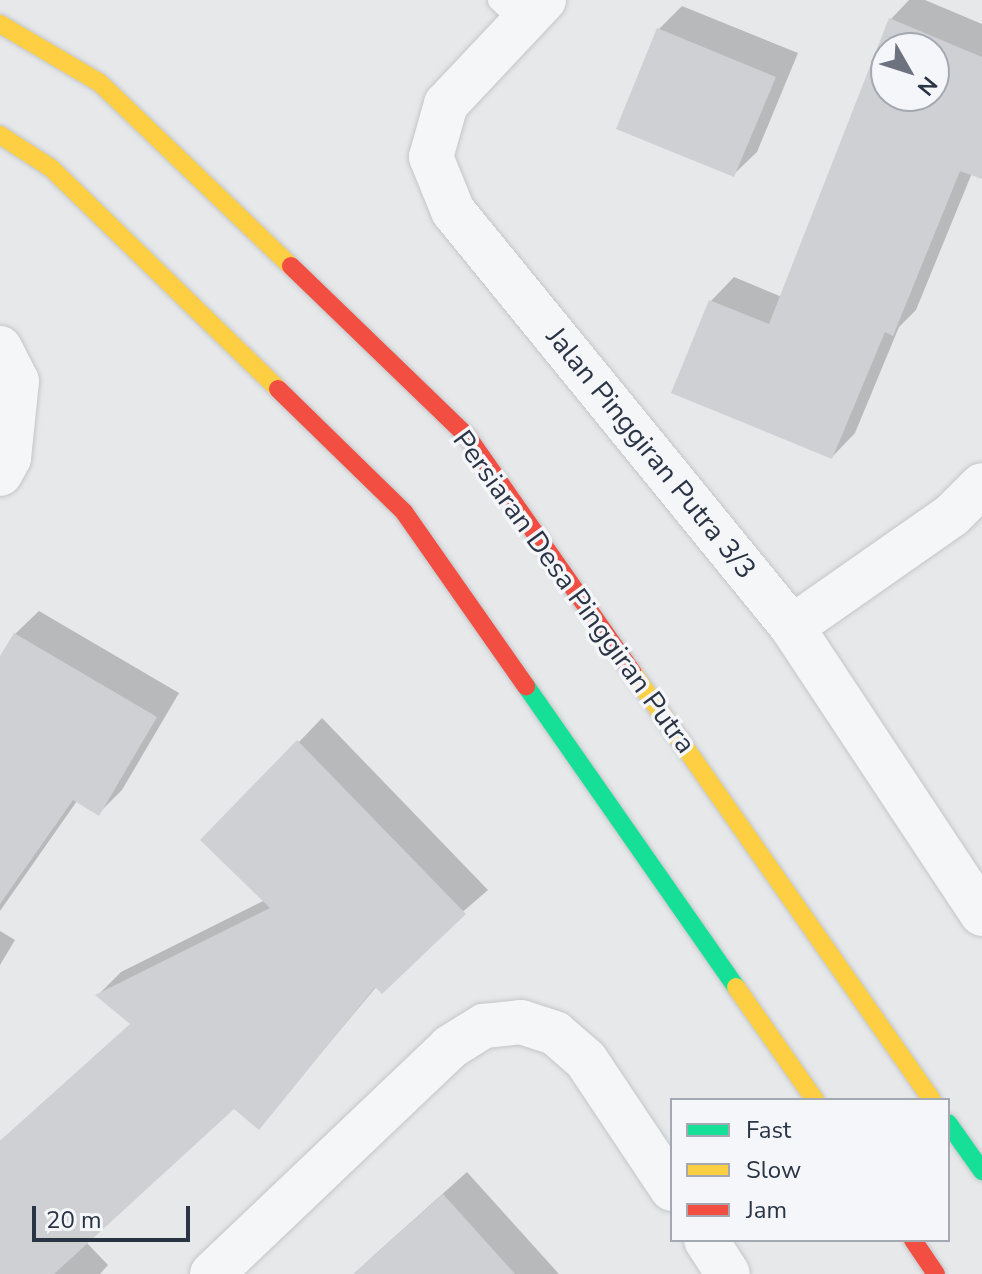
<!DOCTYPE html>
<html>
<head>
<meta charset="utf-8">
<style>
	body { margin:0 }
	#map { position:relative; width:982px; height:1274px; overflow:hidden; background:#e6e8ea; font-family:"Nunito Sans",sans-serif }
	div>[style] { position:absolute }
	.shadow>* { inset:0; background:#0003 }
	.building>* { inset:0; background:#ced0d3 }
	.roads { filter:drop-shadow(0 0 2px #c4c6c8) drop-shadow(0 0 2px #c4c6c8) }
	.lane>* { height:22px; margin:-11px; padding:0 11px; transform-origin:11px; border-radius:11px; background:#f5f6f7 }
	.street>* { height:44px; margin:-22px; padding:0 22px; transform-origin:22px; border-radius:22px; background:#f5f6f7 }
	.fast>* { height:18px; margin:-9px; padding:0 9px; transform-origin:9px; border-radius:9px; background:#16e098 }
	.slow>* { height:18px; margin:-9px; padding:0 9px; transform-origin:9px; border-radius:9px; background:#ffcf43 }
	.jam>* { height:18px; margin:-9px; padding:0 9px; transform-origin:9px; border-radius:9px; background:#f24e42 }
	span { translate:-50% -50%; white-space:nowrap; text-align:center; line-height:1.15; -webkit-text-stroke:7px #f4f6f9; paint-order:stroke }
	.street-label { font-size:28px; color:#2b3445 }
	.legend { position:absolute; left:670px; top:1098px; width:280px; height:144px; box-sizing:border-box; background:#f4f6f9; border:2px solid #a4a8b1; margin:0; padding:10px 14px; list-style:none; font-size:24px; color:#2b3445 }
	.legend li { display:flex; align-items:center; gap:16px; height:40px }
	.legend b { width:40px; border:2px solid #a4a8b1 }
	.north { position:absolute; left:870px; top:32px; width:80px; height:80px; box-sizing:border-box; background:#f4f6f9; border:2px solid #a4a8b1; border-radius:50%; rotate:129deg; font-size:22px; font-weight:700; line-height:32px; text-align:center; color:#2b3445 }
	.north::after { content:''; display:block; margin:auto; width:28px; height:36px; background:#6c737f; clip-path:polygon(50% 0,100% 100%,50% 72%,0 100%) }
	.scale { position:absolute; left:32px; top:1206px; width:158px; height:36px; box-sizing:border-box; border:4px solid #2b3445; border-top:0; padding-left:10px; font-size:24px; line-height:28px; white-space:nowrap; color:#2b3445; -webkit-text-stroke:6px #f4f6f9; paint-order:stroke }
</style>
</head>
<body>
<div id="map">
	<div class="shadow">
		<div style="clip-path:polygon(evenodd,909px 0,925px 0,982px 24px,982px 176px,972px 173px,916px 310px,899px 327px,855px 433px,832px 457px,673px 392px,711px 301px,734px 277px,782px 297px,891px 19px,909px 0,886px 48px,934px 48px,934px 96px,886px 96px,886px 48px)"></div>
		<div style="clip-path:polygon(682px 6px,798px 53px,757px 152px,733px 175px,659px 29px)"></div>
		<div style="clip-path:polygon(39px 611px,179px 693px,122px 790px,99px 813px,77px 801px,0 911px,0 660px,15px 634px)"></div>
		<div style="clip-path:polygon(322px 718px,488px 890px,377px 986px,259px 1127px,234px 1106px,86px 1242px,108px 1265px,100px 1274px,0 1274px,0 1141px,132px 1023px,98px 995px,121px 972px,265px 900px,299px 742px)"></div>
		<div style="clip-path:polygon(0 931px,15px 940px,0 965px)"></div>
		<div style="clip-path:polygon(467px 1172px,559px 1274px,355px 1274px,372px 1257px)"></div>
	</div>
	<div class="building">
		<div style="clip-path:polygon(evenodd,889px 18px,982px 57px,982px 179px,960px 171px,893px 336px,885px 332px,832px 459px,671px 393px,709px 300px,769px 324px,889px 18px,886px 48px,934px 48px,934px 96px,886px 96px,886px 48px)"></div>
		<div style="clip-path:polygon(657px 28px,776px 77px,734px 177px,616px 129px)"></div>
		<div style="clip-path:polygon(14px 633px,157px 717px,99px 816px,73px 800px,0 904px,0 656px)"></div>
		<div style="clip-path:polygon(297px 740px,466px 914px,382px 994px,375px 987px,259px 1130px,234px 1109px,54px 1274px,0 1274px,0 1141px,130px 1024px,95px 995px,270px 908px,200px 840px)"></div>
		<div style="clip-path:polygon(443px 1194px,515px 1274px,353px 1274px)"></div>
	</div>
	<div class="roads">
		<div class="lane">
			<div style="left:499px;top:0;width:33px;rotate:43deg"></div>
		</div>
		<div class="street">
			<div style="left:544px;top:0;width:143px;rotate:133.3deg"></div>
			<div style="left:446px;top:104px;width:55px;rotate:105.8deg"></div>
			<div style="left:431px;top:157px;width:58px;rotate:67.8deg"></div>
			<div style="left:453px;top:211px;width:537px;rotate:50.82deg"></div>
			<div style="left:792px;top:627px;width:344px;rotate:56.5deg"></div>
			<div style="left:0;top:348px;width:37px;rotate:63deg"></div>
			<div style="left:17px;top:381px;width:77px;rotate:95.9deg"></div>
			<div style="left:9px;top:458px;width:18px;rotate:119deg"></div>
			<div style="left:792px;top:627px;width:195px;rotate:-35deg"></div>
			<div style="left:952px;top:515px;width:42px;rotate:-45deg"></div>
			<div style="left:706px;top:1240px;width:40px;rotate:57.1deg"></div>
			<div style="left:212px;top:1274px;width:329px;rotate:-43.6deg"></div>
			<div style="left:450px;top:1047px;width:40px;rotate:-32deg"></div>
			<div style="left:484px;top:1026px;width:37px;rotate:-6deg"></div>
			<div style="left:521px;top:1022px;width:36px;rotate:18deg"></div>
			<div style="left:555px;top:1033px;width:41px;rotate:41.1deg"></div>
			<div style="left:586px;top:1060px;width:155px;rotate:56.3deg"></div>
		</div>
		<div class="fast">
			<div style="left:526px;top:686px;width:367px;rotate:55.1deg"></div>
			<div style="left:948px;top:1123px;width:59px;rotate:54.7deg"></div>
		</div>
		<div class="slow">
			<div style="left:0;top:24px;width:116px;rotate:30.5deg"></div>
			<div style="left:100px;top:83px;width:265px;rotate:43.8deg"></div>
			<div style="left:0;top:135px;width:61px;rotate:32.9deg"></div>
			<div style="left:51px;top:168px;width:317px;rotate:44.2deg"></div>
			<div style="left:633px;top:673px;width:521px;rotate:55deg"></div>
			<div style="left:736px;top:987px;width:138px;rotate:55deg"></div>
		</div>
		<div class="jam">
			<div style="left:291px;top:266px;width:245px;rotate:44deg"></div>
			<div style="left:467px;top:436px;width:289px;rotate:55deg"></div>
			<div style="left:278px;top:389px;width:176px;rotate:44.3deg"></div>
			<div style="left:404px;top:512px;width:213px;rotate:55deg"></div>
			<div style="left:913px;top:1240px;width:41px;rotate:55.9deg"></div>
		</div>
	</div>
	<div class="street-label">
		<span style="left:651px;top:453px;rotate:51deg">Jalan Pinggiran Putra 3/3</span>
		<span style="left:574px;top:592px;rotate:54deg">Persiaran Desa Pinggiran Putra</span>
	</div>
	<ul class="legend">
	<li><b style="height:10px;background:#16e098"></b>Fast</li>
	<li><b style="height:10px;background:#ffcf43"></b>Slow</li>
	<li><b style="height:10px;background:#f24e42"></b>Jam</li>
	</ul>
	<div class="north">N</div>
	<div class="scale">20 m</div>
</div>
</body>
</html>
